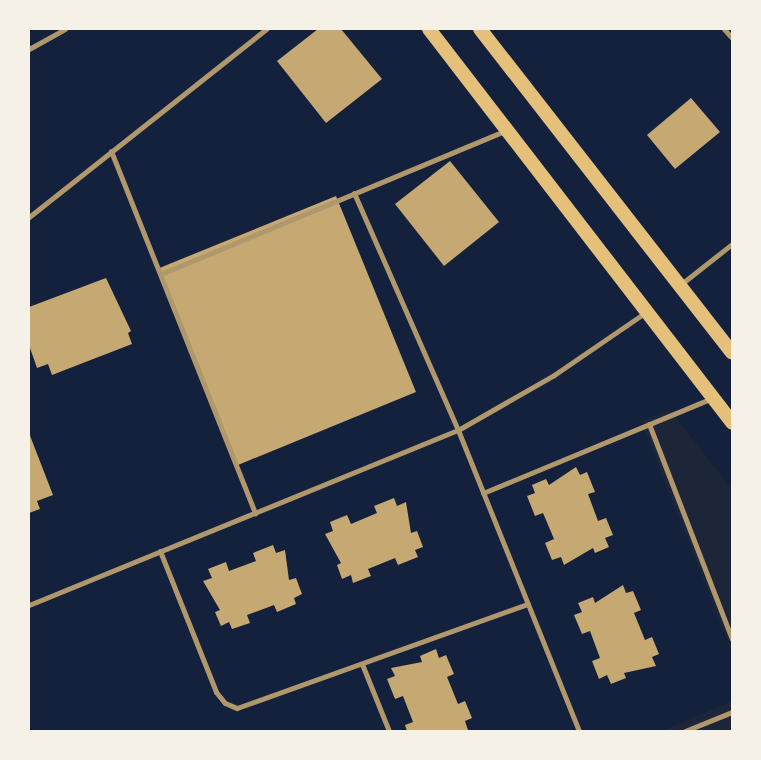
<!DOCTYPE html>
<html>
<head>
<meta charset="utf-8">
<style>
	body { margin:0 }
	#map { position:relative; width:761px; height:760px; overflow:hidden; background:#14213d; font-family:"Work Sans",sans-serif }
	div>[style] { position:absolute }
	.green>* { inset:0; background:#1d2539 }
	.building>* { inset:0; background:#c6a872 }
	.minor>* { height:5px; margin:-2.5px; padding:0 2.5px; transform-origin:2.5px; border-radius:2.5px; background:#b1986c }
	.trunk>* { height:14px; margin:-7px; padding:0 7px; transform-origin:7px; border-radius:7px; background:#e5c07b }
	span { translate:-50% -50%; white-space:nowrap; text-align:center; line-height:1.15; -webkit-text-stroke:5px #f6f1e7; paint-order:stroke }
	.frame { position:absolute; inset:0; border:30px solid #f6f1e7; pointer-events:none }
</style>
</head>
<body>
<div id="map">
	<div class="green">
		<div style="clip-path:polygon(670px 410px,732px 489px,732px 652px,641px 421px)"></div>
		<div style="clip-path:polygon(732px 701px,732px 731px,661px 731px)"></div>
	</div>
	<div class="building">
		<div style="clip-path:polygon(318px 29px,341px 29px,382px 79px,326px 123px,277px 61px)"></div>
		<div style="clip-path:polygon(691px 98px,720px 132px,675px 169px,647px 135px)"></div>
		<div style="clip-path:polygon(450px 161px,499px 222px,444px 266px,395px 204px)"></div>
		<div style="clip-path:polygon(336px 196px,416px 392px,238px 465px,157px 269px)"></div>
		<div style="clip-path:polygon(106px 278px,131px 331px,128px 333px,132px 344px,52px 375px,48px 364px,37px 368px,29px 345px,29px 307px)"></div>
		<div style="clip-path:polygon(29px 433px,53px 495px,37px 501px,40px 509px,29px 513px)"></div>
		<div style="clip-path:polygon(576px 467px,580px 475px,587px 472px,595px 492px,588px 494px,598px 521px,606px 518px,613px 535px,605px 538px,609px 547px,595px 553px,593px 548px,564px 565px,561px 557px,552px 560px,545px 543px,554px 539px,543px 513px,535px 516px,527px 496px,535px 493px,532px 485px,546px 479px,549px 485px)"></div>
		<div style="clip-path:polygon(394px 498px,397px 506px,406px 502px,411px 533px,417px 531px,423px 547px,415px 550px,418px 557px,398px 565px,395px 558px,368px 569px,371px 576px,353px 583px,351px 575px,342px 579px,337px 565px,341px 563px,325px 534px,333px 531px,330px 522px,347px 515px,351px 524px,377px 513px,374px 506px)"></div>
		<div style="clip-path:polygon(273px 545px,276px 553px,285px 550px,289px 580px,296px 578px,302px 594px,294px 598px,296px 604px,277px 612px,274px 605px,247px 615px,250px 623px,232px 629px,229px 622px,221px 626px,215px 612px,220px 610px,203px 581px,212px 578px,208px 569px,226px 562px,229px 571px,256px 561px,253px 553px)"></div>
		<div style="clip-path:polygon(623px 585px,626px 593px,633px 591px,641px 610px,634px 613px,645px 640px,652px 637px,659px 654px,652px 657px,656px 666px,624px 673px,626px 678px,611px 684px,607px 675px,599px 679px,592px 661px,600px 658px,590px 631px,582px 634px,574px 615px,582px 612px,578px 603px,593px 597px,595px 603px)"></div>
		<div style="clip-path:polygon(436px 649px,439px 658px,446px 655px,454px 674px,447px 677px,458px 704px,465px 701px,472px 718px,465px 721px,468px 730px,407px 731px,405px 725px,413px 722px,403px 696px,395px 699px,387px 679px,395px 676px,391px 668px,422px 662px,420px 656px)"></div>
	</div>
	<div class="minor">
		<div style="left:724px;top:29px;width:12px;rotate:48deg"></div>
		<div style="left:29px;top:49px;width:41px;rotate:-29.1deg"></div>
		<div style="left:111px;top:151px;width:390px;rotate:68.3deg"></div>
		<div style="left:354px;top:193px;width:259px;rotate:66.3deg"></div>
		<div style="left:458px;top:430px;width:324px;rotate:68.1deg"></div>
		<div style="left:29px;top:217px;width:303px;rotate:-38.4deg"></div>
		<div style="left:161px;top:274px;width:373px;rotate:-22.6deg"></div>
		<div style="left:680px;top:285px;width:66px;rotate:-38.3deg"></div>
		<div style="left:649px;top:424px;width:230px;rotate:68.9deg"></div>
		<div style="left:483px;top:493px;width:248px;rotate:-22.5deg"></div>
		<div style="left:160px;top:551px;width:152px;rotate:68.3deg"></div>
		<div style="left:216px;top:692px;width:14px;rotate:51deg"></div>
		<div style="left:225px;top:703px;width:13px;rotate:23deg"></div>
		<div style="left:237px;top:708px;width:309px;rotate:-19.7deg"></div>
		<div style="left:29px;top:605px;width:463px;rotate:-22.2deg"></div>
		<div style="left:458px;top:430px;width:111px;rotate:-29.8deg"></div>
		<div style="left:554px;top:375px;width:112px;rotate:-34.4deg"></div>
		<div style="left:362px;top:664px;width:72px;rotate:68.1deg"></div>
		<div style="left:685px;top:731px;width:51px;rotate:-22deg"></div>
	</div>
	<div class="trunk">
		<div style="left:429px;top:29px;width:497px;rotate:52.4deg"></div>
		<div style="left:480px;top:29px;width:410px;rotate:52.1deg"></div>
	</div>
	<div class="frame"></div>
</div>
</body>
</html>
